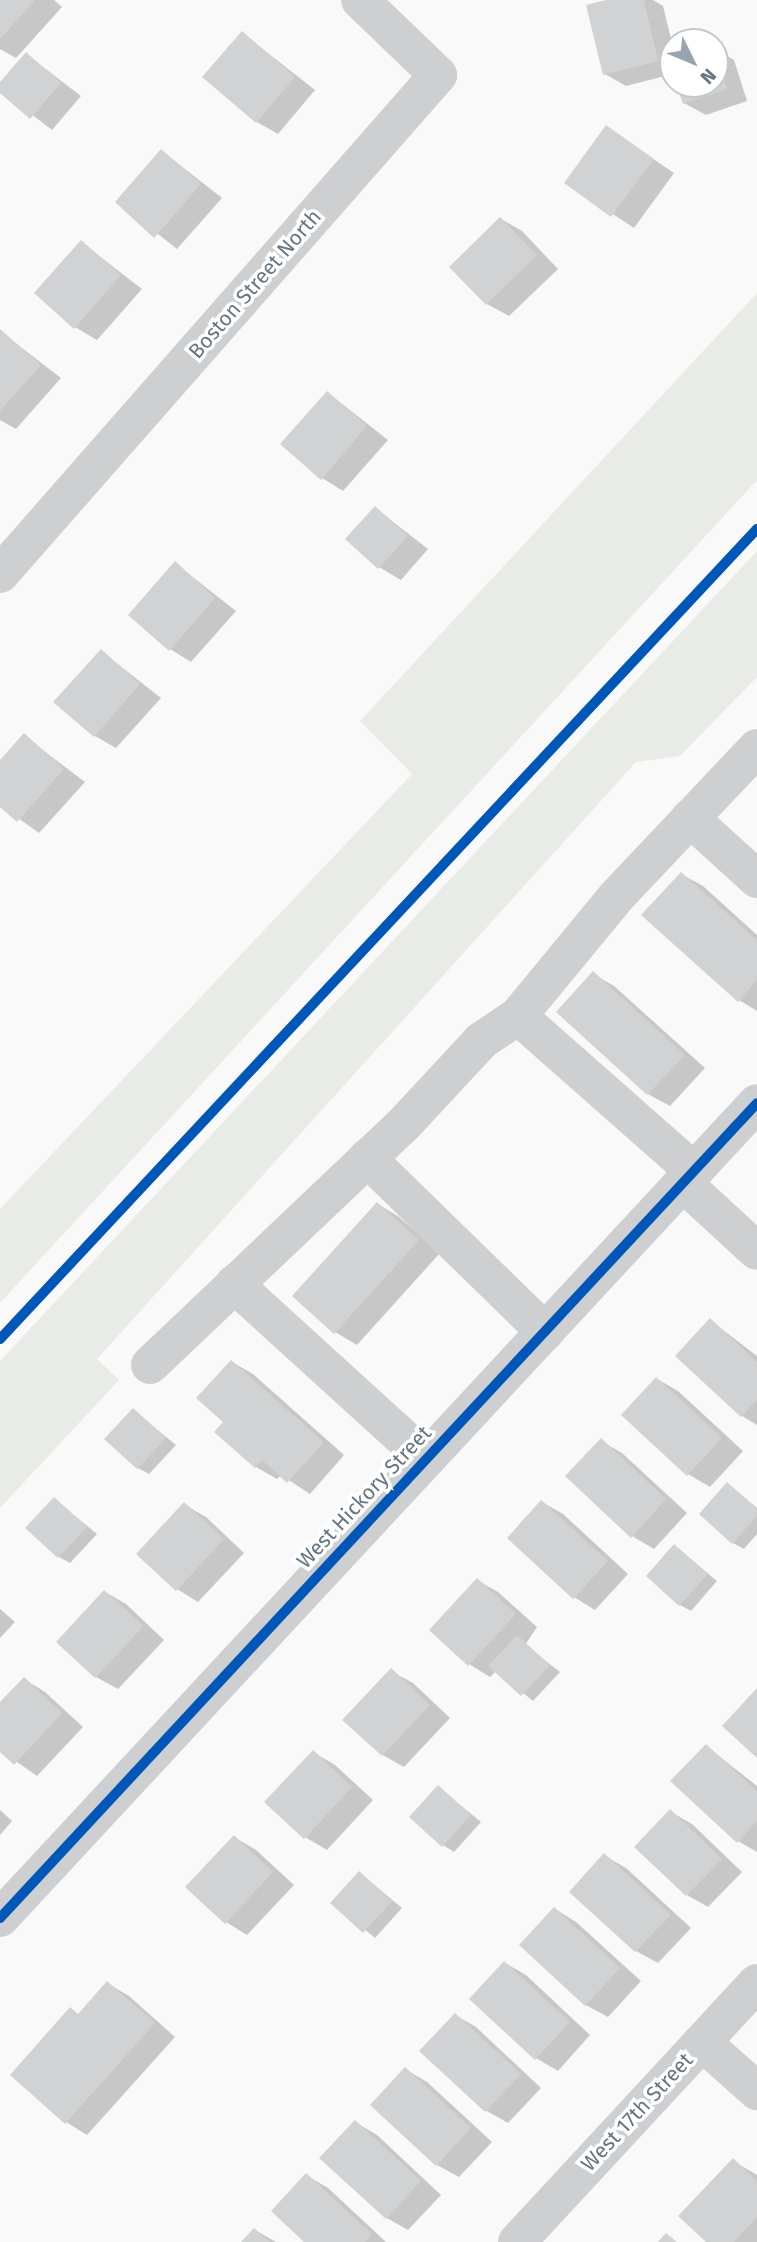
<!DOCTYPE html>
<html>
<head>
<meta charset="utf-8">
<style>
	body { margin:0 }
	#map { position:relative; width:757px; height:2242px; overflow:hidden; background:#f9f9f9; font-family:"Fira Sans",sans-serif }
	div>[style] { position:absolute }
	.green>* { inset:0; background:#e8ebe6 }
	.shadow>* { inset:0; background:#0003 }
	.building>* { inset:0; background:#d0d2d3 }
	.minor>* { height:38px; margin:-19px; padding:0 19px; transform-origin:19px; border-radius:19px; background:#cecfd0 }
	.cycleway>* { height:10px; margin:-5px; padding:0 5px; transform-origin:5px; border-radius:5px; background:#0057b8 }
	span { translate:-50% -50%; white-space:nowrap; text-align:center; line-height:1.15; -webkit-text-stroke:7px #fff; paint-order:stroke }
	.street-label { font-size:21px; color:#657683 }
	.north { position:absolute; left:659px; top:28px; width:70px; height:70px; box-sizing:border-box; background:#fff; border:2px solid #c1c8cd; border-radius:50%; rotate:133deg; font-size:19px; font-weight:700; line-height:28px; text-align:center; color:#657683 }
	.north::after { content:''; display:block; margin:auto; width:24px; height:32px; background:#99a4ac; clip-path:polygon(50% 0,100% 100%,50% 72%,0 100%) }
</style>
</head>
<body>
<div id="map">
	<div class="green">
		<div style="clip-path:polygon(757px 293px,757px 480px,0 1303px,0 1209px,412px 774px,360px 721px)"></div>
		<div style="clip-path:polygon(757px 551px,757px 677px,680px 756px,636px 762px,97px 1359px,119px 1380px,0 1508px,0 1361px)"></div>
	</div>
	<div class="shadow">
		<div style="clip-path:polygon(0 0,54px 0,62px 7px,16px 58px,0 49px)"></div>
		<div style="clip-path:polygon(614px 0,653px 0,663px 6px,673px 47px,673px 74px,626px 86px,605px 74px)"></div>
		<div style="clip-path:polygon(242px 33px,315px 90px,278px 134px,257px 122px)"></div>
		<div style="clip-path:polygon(715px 49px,734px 60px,747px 101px,706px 115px,684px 103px,678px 84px,715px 84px)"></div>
		<div style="clip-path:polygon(26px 54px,81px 96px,52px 130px,0 90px,0 84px)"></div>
		<div style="clip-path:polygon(606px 127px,674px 173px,634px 228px,566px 183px)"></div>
		<div style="clip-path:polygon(162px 151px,222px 198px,177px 249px,117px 202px)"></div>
		<div style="clip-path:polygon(501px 219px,522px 231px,558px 269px,509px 316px,487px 304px)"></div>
		<div style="clip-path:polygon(81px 242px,142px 289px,97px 340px,75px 327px)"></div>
		<div style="clip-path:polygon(1px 332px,61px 378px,16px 429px,0 420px)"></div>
		<div style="clip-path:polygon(328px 393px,388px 440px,343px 491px,322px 478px)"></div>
		<div style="clip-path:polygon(375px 508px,428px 549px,401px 580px,379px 567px)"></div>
		<div style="clip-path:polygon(176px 564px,236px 611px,191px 662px,170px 649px)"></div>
		<div style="clip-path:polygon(101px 651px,161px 698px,116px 748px,95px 736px)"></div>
		<div style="clip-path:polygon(24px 736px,85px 782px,39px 833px,0 805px,0 763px)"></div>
		<div style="clip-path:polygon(681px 874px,703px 886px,757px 935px,757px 1011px,739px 1000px)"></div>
		<div style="clip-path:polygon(593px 974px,614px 986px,705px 1068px,670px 1106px,648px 1094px,558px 1012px)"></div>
		<div style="clip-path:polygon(378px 1204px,399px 1217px,440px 1253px,357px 1345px,335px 1332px)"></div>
		<div style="clip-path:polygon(710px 1320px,757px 1356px,757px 1425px,742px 1416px)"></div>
		<div style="clip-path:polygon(232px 1362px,253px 1374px,344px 1455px,310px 1494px,281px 1475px,277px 1479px,256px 1467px,226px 1422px)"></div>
		<div style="clip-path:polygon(657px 1379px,678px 1391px,743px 1451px,710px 1487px,688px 1474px)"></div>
		<div style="clip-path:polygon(133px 1410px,176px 1445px,149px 1474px,138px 1468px)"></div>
		<div style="clip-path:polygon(601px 1441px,622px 1453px,687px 1513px,654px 1549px,632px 1536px)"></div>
		<div style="clip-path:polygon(728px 1484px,757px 1508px,757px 1534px,744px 1549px,733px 1543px)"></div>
		<div style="clip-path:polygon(54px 1499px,97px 1534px,70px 1563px,59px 1557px)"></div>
		<div style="clip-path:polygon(542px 1502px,563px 1514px,628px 1574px,595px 1610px,574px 1597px)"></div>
		<div style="clip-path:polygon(185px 1505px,206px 1517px,244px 1553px,198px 1602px,177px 1589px)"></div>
		<div style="clip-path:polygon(675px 1546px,717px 1581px,691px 1611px,680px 1605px)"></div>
		<div style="clip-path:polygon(477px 1580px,498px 1592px,537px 1627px,525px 1645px,560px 1672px,533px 1701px,496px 1671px,490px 1677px,469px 1664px)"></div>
		<div style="clip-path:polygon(105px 1592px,126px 1604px,164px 1640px,118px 1689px,96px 1677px,58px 1642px)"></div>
		<div style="clip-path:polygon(0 1609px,15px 1622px,0 1638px)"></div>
		<div style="clip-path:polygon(391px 1671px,413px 1683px,450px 1718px,404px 1767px,383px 1755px)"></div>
		<div style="clip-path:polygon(24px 1679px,45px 1692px,83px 1727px,37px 1776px,0 1750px,0 1705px)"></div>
		<div style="clip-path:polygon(706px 1746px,757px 1786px,757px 1852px,738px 1841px)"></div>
		<div style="clip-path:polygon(313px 1752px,335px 1765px,373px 1800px,327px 1850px,305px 1837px)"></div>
		<div style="clip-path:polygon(438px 1787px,481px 1822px,454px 1852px,443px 1845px)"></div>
		<div style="clip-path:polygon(0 1810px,12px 1821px,0 1835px)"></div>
		<div style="clip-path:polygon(671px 1812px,692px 1824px,742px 1872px,708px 1907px,687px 1895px)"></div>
		<div style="clip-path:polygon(234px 1837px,256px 1850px,294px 1885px,247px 1935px,226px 1922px)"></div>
		<div style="clip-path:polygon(605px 1856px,626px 1868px,691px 1928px,658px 1963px,636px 1951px,572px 1892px)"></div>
		<div style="clip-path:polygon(360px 1873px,402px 1908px,375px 1938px,333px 1903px)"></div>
		<div style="clip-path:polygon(555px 1909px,576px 1922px,641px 1981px,608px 2017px,586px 2005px,522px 1945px)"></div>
		<div style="clip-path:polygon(505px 1963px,526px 1975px,590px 2035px,558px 2071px,536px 2058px)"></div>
		<div style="clip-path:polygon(107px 1983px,129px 1996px,175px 2037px,87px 2135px,66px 2122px)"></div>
		<div style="clip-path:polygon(455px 2015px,476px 2027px,541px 2088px,508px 2123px,487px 2111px,422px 2051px)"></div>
		<div style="clip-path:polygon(405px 2069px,427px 2082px,492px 2142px,459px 2177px,437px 2165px)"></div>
		<div style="clip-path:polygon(355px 2122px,377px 2135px,441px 2195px,408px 2230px,387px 2218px)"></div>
		<div style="clip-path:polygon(733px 2161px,757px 2175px,757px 2242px,708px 2242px)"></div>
		<div style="clip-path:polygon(306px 2175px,328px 2188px,386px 2242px,307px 2242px)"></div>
		<div style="clip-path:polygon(255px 2230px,276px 2242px,243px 2242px)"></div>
	</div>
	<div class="building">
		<div style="clip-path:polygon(0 0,35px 0,0 39px)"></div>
		<div style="clip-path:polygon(606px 0,644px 0,658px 61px,603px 75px,586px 5px)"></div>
		<div style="clip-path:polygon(242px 31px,295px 77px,256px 123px,202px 77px)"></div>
		<div style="clip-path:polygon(26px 52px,61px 83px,30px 119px,0 93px,0 82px)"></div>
		<div style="clip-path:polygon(716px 55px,727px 89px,683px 104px,676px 84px,715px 84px)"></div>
		<div style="clip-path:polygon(606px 125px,654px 159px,611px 217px,564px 183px)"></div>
		<div style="clip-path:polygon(161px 149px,201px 184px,154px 238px,115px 202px)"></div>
		<div style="clip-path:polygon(500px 217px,537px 255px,486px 305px,449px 267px)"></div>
		<div style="clip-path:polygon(81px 240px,121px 275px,74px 329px,34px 293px)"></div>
		<div style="clip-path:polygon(0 329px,41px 365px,0 411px)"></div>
		<div style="clip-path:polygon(327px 391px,367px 426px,321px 480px,280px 444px)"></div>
		<div style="clip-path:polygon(375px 506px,408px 536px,378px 569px,345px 539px)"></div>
		<div style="clip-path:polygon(175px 561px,215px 598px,169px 651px,128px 615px)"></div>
		<div style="clip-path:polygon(101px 649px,140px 684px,94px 737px,53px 702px)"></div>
		<div style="clip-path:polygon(24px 733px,64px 769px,17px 822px,0 807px,0 760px)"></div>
		<div style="clip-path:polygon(681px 872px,757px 940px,757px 980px,738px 1002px,641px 915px)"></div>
		<div style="clip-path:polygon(593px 971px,685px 1055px,647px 1095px,556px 1012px)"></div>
		<div style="clip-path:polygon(377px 1202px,419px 1240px,334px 1334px,292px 1296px)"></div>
		<div style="clip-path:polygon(710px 1318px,757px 1362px,757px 1400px,741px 1417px,675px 1356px)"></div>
		<div style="clip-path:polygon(231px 1360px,324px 1442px,287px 1483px,262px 1460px,255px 1468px,214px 1432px,223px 1422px,196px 1398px)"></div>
		<div style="clip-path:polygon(656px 1377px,722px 1438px,687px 1476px,621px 1415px)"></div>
		<div style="clip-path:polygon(133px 1408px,166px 1438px,137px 1469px,104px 1439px)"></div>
		<div style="clip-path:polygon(601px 1438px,666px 1499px,631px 1538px,565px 1476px)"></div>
		<div style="clip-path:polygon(727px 1482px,757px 1509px,757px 1516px,732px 1544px,699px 1514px)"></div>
		<div style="clip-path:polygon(54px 1497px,87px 1527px,58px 1558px,25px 1528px)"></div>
		<div style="clip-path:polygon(541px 1500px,608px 1561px,573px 1599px,507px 1538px)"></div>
		<div style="clip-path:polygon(184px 1502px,224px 1539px,176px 1591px,136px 1554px)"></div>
		<div style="clip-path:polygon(674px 1544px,708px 1574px,679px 1606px,646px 1576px)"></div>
		<div style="clip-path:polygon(477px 1578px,516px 1614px,468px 1666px,429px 1630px)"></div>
		<div style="clip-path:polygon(104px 1590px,144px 1626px,95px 1678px,56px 1642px)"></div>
		<div style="clip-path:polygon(517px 1635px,550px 1665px,521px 1696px,488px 1666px)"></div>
		<div style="clip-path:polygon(391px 1668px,430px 1705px,382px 1756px,342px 1720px)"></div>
		<div style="clip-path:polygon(24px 1677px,62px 1713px,14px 1765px,0 1752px,0 1702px)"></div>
		<div style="clip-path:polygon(757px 1688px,757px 1758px,722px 1726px)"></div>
		<div style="clip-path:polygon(706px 1744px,757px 1791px,757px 1821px,737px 1843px,670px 1781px)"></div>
		<div style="clip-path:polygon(313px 1750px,352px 1787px,304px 1839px,264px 1802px)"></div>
		<div style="clip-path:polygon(438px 1785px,471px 1815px,442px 1847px,409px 1817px)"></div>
		<div style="clip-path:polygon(670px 1809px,722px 1859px,686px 1896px,634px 1847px)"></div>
		<div style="clip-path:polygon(234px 1835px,273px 1872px,225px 1924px,185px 1887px)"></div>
		<div style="clip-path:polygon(604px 1853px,671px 1915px,635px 1952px,569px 1892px)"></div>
		<div style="clip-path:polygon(359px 1871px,392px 1901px,363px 1933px,330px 1903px)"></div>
		<div style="clip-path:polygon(554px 1907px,620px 1968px,585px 2006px,519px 1945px)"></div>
		<div style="clip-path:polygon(504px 1961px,570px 2022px,535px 2060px,469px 1999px)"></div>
		<div style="clip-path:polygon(107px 1981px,155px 2023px,65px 2124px,10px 2075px,70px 2007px,78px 2014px)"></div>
		<div style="clip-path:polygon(455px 2013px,521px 2074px,485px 2112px,419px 2051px)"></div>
		<div style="clip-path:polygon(405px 2067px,471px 2128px,436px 2166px,370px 2105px)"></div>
		<div style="clip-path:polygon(355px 2120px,421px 2181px,386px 2219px,319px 2158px)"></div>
		<div style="clip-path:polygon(733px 2158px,757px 2181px,757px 2217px,734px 2242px,706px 2242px,678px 2216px)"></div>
		<div style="clip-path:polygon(306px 2173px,372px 2234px,365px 2242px,304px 2242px,271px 2211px)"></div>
		<div style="clip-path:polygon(254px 2228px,270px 2242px,241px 2242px)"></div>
		<div style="clip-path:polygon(666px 2233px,677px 2242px,658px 2242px)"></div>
	</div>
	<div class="minor">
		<div style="left:0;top:574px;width:664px;rotate:-48.72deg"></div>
		<div style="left:438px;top:75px;width:108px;rotate:-136.1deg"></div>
		<div style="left:690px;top:818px;width:91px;rotate:42.3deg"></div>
		<div style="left:518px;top:1016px;width:235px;rotate:41.4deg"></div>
		<div style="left:367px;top:1158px;width:249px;rotate:44.3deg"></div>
		<div style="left:683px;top:1183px;width:100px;rotate:42.6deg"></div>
		<div style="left:234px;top:1284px;width:260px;rotate:42.3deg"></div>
		<div style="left:150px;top:1365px;width:350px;rotate:-43.5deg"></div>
		<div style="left:404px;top:1124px;width:113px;rotate:-47.1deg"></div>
		<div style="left:481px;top:1041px;width:45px;rotate:-34deg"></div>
		<div style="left:518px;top:1016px;width:154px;rotate:-50.5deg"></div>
		<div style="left:616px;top:897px;width:205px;rotate:-46.6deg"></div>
		<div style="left:0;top:1918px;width:1112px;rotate:-47.11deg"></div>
		<div style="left:702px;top:2042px;width:74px;rotate:41.7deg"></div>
		<div style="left:517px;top:2242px;width:353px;rotate:-47.2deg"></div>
	</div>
	<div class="cycleway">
		<div style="left:0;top:1339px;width:1109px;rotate:-46.94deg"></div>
		<div style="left:0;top:1918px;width:1112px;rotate:-47.11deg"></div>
	</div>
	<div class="street-label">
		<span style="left:255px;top:284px;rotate:-49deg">Boston Street North</span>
		<span style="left:364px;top:1497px;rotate:-47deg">West Hickory Street</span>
		<span style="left:637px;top:2112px;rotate:-47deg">West 17th Street</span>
	</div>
	<div class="north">N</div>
</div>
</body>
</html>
